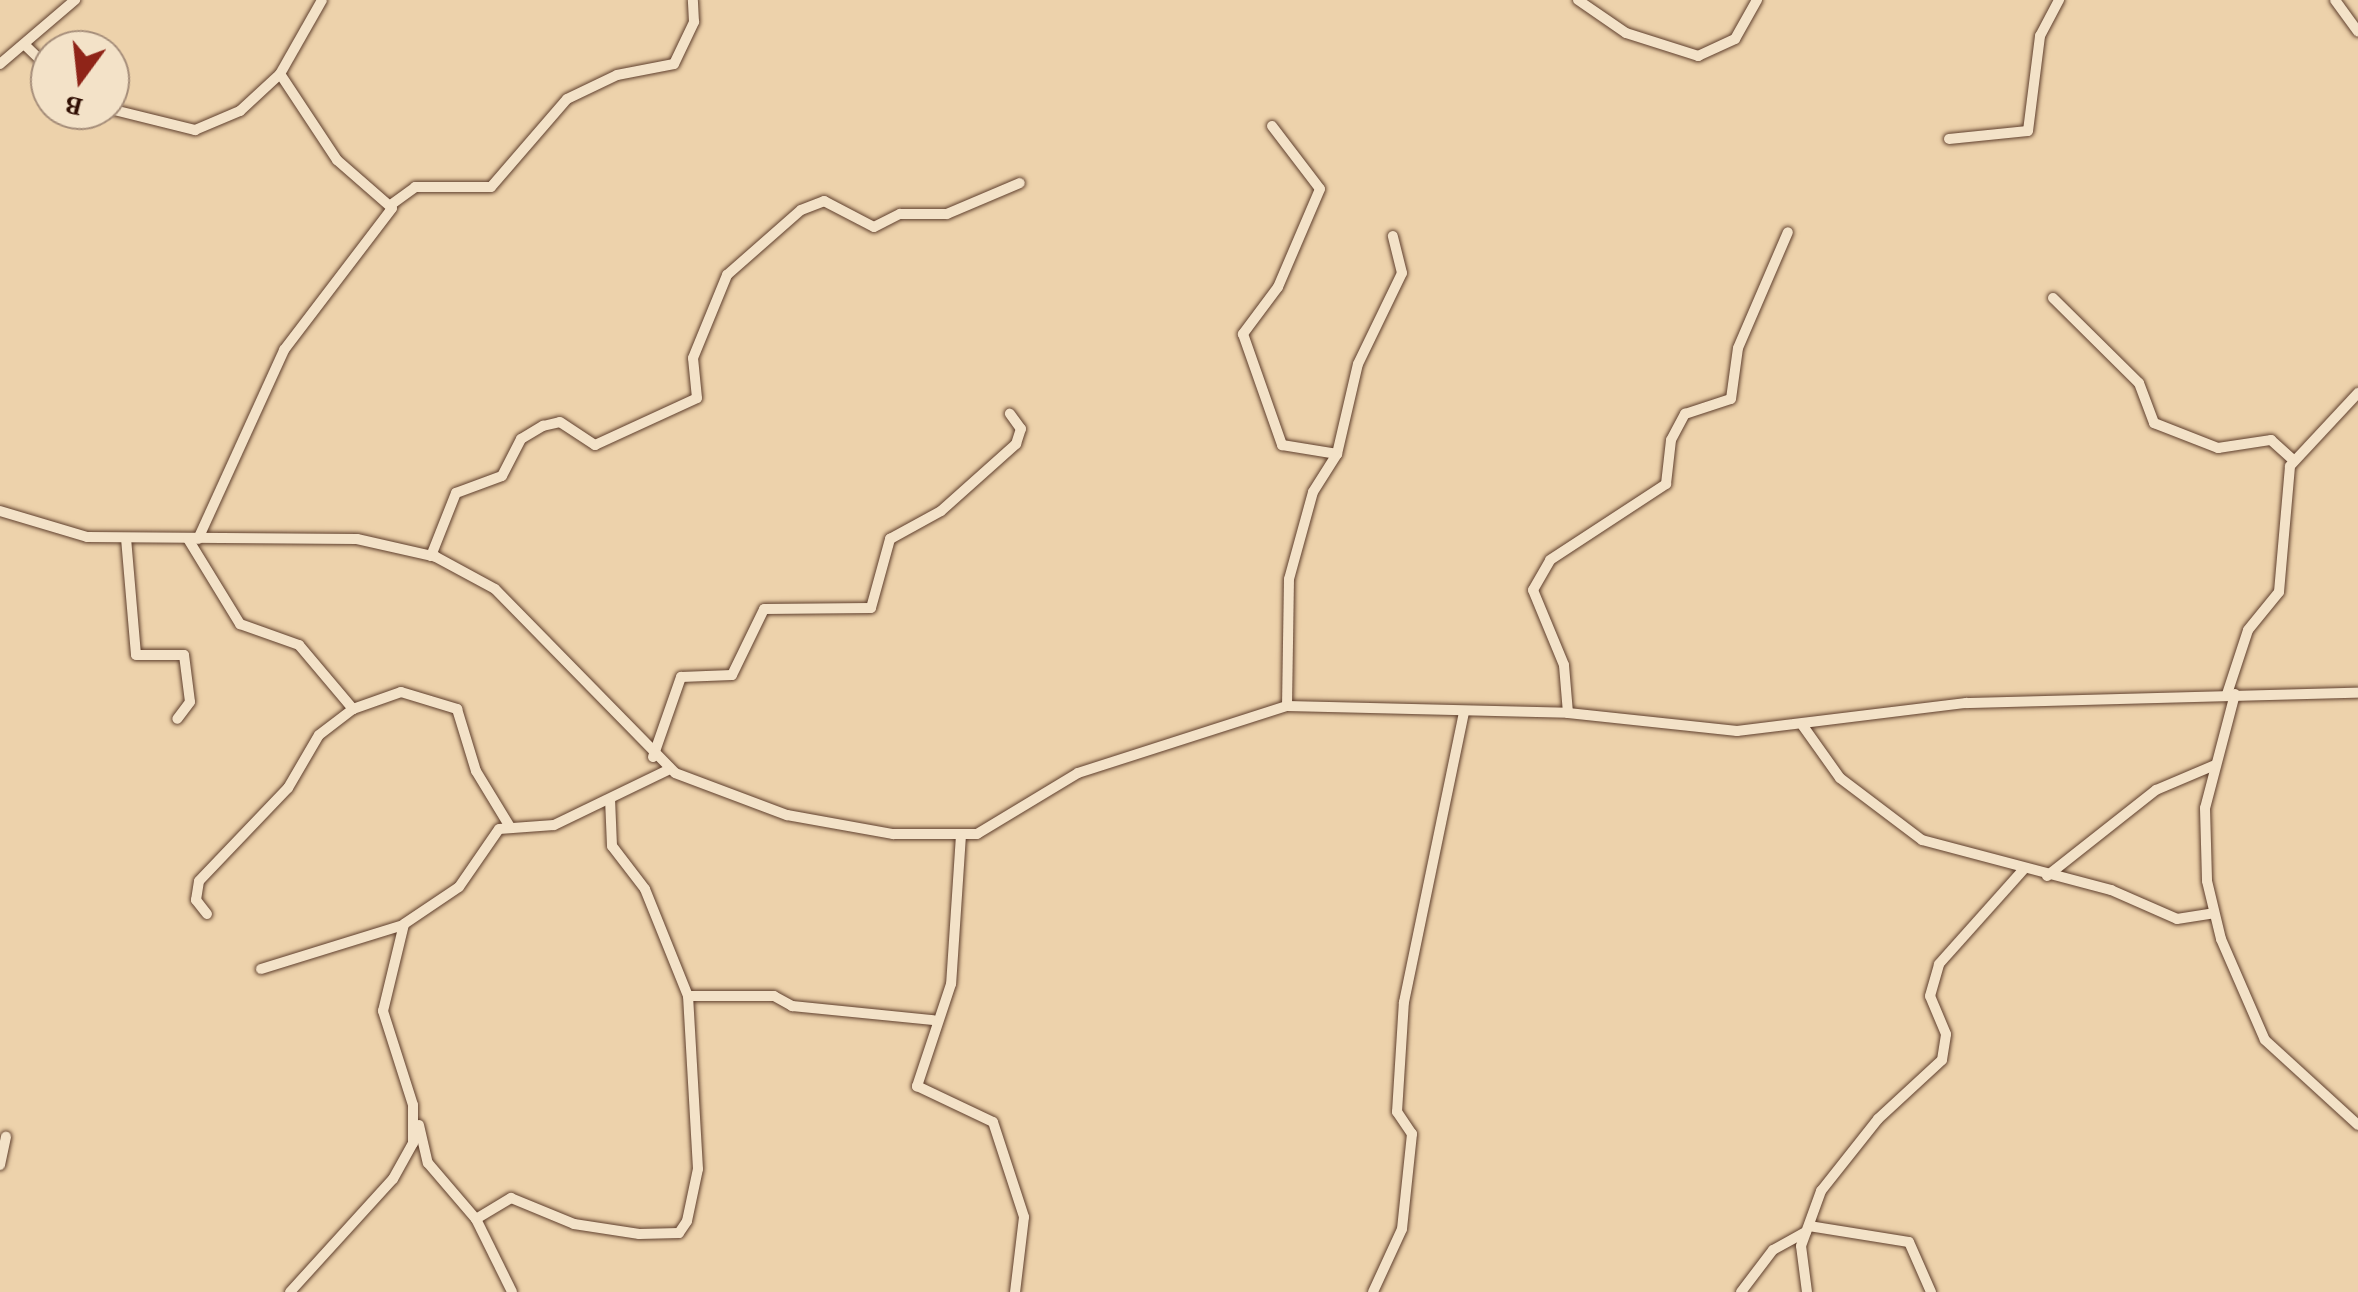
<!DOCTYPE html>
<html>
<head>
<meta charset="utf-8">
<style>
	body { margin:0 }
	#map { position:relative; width:2358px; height:1292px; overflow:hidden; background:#edd2ab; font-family:"Gentium Book Plus",serif }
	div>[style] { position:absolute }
	.roads { filter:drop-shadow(0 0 2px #5f3f2d) drop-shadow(0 0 2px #5f3f2d) }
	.minor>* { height:10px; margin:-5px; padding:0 5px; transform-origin:5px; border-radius:5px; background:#f3e2c8 }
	span { translate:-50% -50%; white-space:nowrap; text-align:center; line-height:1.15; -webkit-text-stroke:8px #f3e2c8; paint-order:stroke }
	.north { position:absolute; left:30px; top:30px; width:100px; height:100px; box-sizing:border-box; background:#f3e2c8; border:2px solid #a58d79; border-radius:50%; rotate:195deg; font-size:28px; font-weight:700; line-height:40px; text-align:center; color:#300e03 }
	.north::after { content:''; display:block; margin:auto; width:35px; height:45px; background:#8f2418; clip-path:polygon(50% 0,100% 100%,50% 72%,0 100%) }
</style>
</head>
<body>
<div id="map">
	<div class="roads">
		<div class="minor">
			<div style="left:1578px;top:0;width:58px;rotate:34.5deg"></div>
			<div style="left:1626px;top:33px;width:76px;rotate:17.7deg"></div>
			<div style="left:1698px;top:56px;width:41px;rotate:-24.7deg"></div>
			<div style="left:1735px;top:39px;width:45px;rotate:-60.6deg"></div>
			<div style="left:2335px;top:0;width:39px;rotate:54deg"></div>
			<div style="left:27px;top:47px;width:32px;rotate:44deg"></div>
			<div style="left:0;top:64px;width:99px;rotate:-40.5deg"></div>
			<div style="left:110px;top:109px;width:88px;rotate:13.9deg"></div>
			<div style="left:195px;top:130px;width:49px;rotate:-22.9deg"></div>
			<div style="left:240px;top:111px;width:54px;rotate:-42.8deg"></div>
			<div style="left:280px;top:74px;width:85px;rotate:-60.4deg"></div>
			<div style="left:1272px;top:126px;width:79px;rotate:52.7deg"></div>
			<div style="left:1320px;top:189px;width:107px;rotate:113.2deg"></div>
			<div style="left:1278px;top:287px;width:59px;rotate:126.7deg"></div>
			<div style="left:1243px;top:334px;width:118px;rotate:70.6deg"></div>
			<div style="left:1282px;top:445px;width:56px;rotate:9.3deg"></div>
			<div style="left:1337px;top:454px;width:45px;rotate:122.3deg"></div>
			<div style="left:1313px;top:492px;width:90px;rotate:105.4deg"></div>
			<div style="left:1289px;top:579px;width:127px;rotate:90.9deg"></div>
			<div style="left:1949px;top:139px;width:79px;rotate:-5.8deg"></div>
			<div style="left:2028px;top:131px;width:96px;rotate:-82.8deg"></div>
			<div style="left:2040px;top:36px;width:41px;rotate:-62.2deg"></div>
			<div style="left:392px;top:204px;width:29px;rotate:-36deg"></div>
			<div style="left:415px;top:187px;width:76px"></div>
			<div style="left:491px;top:187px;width:116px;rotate:-49.2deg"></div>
			<div style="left:567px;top:99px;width:55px;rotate:-25.6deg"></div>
			<div style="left:617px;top:75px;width:58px;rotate:-10.9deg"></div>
			<div style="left:674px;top:64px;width:47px;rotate:-64.5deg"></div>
			<div style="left:694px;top:22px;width:22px;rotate:-93deg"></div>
			<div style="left:2053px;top:298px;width:121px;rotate:44.7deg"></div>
			<div style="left:2139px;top:383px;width:43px;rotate:69.4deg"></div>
			<div style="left:2154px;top:423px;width:69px;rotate:21.3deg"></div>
			<div style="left:2218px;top:448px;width:54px;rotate:-8.6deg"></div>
			<div style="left:2271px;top:440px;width:31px;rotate:42deg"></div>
			<div style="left:1337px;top:454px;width:92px;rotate:-76.9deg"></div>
			<div style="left:1358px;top:364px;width:101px;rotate:-64.2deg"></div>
			<div style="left:1402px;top:273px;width:38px;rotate:-104deg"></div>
			<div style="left:0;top:511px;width:91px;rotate:16.6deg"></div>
			<div style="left:87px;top:537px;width:270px;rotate:0.4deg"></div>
			<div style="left:357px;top:539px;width:81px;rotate:12.8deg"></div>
			<div style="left:436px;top:557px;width:67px;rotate:28.5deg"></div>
			<div style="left:495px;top:589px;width:257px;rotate:45.6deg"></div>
			<div style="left:675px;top:773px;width:120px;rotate:20.6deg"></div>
			<div style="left:787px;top:815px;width:108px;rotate:10.2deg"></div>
			<div style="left:893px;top:834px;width:84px"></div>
			<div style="left:977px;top:834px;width:118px;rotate:-31.1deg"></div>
			<div style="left:1078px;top:773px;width:219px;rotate:-17.8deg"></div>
			<div style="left:1287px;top:706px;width:281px;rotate:1.4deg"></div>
			<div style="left:1568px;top:713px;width:170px;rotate:6.1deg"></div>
			<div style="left:1737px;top:731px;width:231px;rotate:-7deg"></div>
			<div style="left:1966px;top:703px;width:392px;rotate:-1.5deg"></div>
			<div style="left:126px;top:538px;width:117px;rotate:85.1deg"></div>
			<div style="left:136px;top:655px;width:48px"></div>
			<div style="left:184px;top:655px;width:47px;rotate:82.7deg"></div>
			<div style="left:190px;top:702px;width:21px;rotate:127deg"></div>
			<div style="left:188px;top:539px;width:100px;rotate:58.5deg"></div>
			<div style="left:240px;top:624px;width:63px;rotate:19.6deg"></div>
			<div style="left:299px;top:645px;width:84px;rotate:49.8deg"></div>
			<div style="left:198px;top:539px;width:208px;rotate:-65.5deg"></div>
			<div style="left:284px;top:350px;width:178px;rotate:-52.7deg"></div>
			<div style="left:392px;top:208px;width:73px;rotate:-138.9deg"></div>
			<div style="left:337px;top:160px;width:103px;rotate:-123.5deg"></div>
			<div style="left:431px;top:556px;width:68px;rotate:-68.4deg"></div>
			<div style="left:456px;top:493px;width:49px;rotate:-20.3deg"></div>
			<div style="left:502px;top:476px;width:42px;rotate:-62.8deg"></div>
			<div style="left:521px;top:439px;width:26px;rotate:-31deg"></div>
			<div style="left:543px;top:426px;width:17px;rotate:-13deg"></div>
			<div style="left:560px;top:422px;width:42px;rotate:33.3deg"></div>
			<div style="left:595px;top:445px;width:112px;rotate:-24.7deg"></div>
			<div style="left:697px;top:398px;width:40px;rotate:-95.7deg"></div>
			<div style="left:693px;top:358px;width:90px;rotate:-67.7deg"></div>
			<div style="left:727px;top:275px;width:98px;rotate:-41.3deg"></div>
			<div style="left:801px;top:210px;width:25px;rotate:-21deg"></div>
			<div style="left:824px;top:201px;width:56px;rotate:27.5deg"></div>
			<div style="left:874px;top:227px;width:29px;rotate:-27deg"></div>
			<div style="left:900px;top:214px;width:47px"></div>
			<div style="left:947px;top:214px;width:79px;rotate:-23deg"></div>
			<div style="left:2227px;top:694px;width:67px;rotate:-71.8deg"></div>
			<div style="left:2248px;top:630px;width:49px;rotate:-50.8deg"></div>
			<div style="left:2279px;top:592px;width:126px;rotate:-85deg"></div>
			<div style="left:2290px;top:466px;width:100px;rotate:-47deg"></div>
			<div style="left:2235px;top:694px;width:118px;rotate:104.7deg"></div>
			<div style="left:2205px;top:808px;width:73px;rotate:88.4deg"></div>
			<div style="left:2207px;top:881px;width:60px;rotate:76.4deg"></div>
			<div style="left:2221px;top:939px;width:110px;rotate:66.5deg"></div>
			<div style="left:2265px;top:1040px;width:126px;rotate:42.4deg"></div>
			<div style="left:1568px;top:713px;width:48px;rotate:-94.8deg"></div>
			<div style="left:1564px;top:665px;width:81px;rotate:-112.5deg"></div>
			<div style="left:1533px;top:590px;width:34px;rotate:-60deg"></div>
			<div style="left:1550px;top:560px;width:139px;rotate:-33.2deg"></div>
			<div style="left:1666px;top:484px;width:44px;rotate:-83.5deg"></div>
			<div style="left:1671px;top:440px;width:30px;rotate:-62deg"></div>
			<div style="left:1685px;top:414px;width:48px;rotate:-18.1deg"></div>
			<div style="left:1731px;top:399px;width:51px;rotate:-82.2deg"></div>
			<div style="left:1738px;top:348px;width:126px;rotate:-66.7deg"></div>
			<div style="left:1803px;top:726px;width:64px;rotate:54.6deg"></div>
			<div style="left:1840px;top:778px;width:103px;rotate:37.1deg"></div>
			<div style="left:1922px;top:840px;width:196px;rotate:14.8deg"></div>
			<div style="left:2111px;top:890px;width:72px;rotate:23.7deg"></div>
			<div style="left:2177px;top:919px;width:37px;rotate:-9deg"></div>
			<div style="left:653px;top:757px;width:85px;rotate:-70.7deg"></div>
			<div style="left:681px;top:677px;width:51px;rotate:-2.2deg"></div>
			<div style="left:732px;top:675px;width:73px;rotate:-64.1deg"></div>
			<div style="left:764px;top:609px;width:107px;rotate:-0.5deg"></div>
			<div style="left:871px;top:608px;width:72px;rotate:-74.6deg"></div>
			<div style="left:890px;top:539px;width:58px;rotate:-28.8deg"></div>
			<div style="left:941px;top:511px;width:101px;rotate:-41.8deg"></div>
			<div style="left:1016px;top:444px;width:16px;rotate:-72deg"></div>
			<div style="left:1021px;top:429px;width:19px;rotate:-126deg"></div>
			<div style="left:961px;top:835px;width:149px;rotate:93.8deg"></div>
			<div style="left:951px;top:984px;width:108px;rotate:108.4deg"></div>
			<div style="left:917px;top:1086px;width:84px;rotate:25.3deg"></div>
			<div style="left:993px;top:1122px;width:100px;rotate:71.9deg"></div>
			<div style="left:1024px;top:1217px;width:76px;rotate:96.8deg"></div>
			<div style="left:2047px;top:876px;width:139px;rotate:-38.3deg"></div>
			<div style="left:2156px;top:790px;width:64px;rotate:-23deg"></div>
			<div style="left:207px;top:914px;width:18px;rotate:-128deg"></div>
			<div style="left:196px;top:900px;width:19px;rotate:-81deg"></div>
			<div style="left:199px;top:881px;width:129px;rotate:-46.3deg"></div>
			<div style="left:288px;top:788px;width:61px;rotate:-59.7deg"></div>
			<div style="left:319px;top:735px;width:43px;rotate:-37.4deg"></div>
			<div style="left:353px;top:709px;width:51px;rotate:-19.5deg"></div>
			<div style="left:401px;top:692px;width:59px;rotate:16.9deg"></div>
			<div style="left:457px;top:709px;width:65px;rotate:73deg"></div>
			<div style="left:476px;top:771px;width:66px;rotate:58.7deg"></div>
			<div style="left:261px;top:969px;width:149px;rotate:-17.2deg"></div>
			<div style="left:688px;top:996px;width:86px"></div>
			<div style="left:774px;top:996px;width:21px;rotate:29deg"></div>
			<div style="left:792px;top:1006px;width:142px;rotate:5.7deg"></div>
			<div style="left:419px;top:1125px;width:39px;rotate:77deg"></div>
			<div style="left:428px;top:1163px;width:74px;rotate:49.4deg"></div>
			<div style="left:476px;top:1219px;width:81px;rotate:63.7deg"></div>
			<div style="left:0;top:1165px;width:29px;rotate:-78deg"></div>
			<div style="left:476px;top:1219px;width:41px;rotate:-31deg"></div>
			<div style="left:511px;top:1198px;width:68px;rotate:22.4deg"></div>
			<div style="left:574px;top:1224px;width:66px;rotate:8.7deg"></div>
			<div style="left:639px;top:1234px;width:40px;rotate:-1.4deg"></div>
			<div style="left:679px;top:1233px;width:14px;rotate:-56deg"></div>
			<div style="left:687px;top:1221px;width:53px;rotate:-78.1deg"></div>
			<div style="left:698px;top:1169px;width:173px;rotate:-93.3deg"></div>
			<div style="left:688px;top:996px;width:115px;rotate:-111.9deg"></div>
			<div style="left:645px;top:889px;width:54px;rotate:-127.5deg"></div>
			<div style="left:612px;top:846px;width:47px;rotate:-92.4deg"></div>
			<div style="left:1809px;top:1226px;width:101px;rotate:9.1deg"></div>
			<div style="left:1909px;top:1242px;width:55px;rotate:66.3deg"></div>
			<div style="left:290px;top:1292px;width:153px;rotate:-47.7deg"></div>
			<div style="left:393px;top:1179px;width:41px;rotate:-60.9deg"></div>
			<div style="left:413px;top:1143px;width:38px;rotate:-90deg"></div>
			<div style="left:413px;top:1105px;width:99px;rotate:-107.7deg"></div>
			<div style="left:383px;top:1011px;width:89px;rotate:-76.4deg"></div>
			<div style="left:404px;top:924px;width:66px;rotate:-33.9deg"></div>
			<div style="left:459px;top:887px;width:70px;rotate:-55.4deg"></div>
			<div style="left:499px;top:829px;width:55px;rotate:-4.2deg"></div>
			<div style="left:554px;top:825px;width:129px;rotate:-25.8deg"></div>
			<div style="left:1373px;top:1292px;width:69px;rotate:-65.3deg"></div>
			<div style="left:1402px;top:1229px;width:96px;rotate:-84deg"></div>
			<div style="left:1412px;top:1134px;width:27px;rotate:-124deg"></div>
			<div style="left:1397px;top:1112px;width:110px;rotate:-86.4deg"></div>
			<div style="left:1404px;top:1002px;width:295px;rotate:-78.3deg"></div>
			<div style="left:1741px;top:1292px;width:53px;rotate:-52.7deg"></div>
			<div style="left:1773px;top:1250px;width:38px;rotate:-29deg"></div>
			<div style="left:1807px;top:1292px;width:46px;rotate:-97.4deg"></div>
			<div style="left:1801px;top:1246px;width:59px;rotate:-70deg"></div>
			<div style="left:1821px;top:1191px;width:92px;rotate:-51.6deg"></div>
			<div style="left:1878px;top:1119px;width:87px;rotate:-42.7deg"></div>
			<div style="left:1942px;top:1060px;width:26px;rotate:-81deg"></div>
			<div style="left:1946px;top:1034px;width:41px;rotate:-112.8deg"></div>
			<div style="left:1930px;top:996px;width:33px;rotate:-74deg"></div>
			<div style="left:1939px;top:964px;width:126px;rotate:-48.2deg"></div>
		</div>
	</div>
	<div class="north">B</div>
</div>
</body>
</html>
